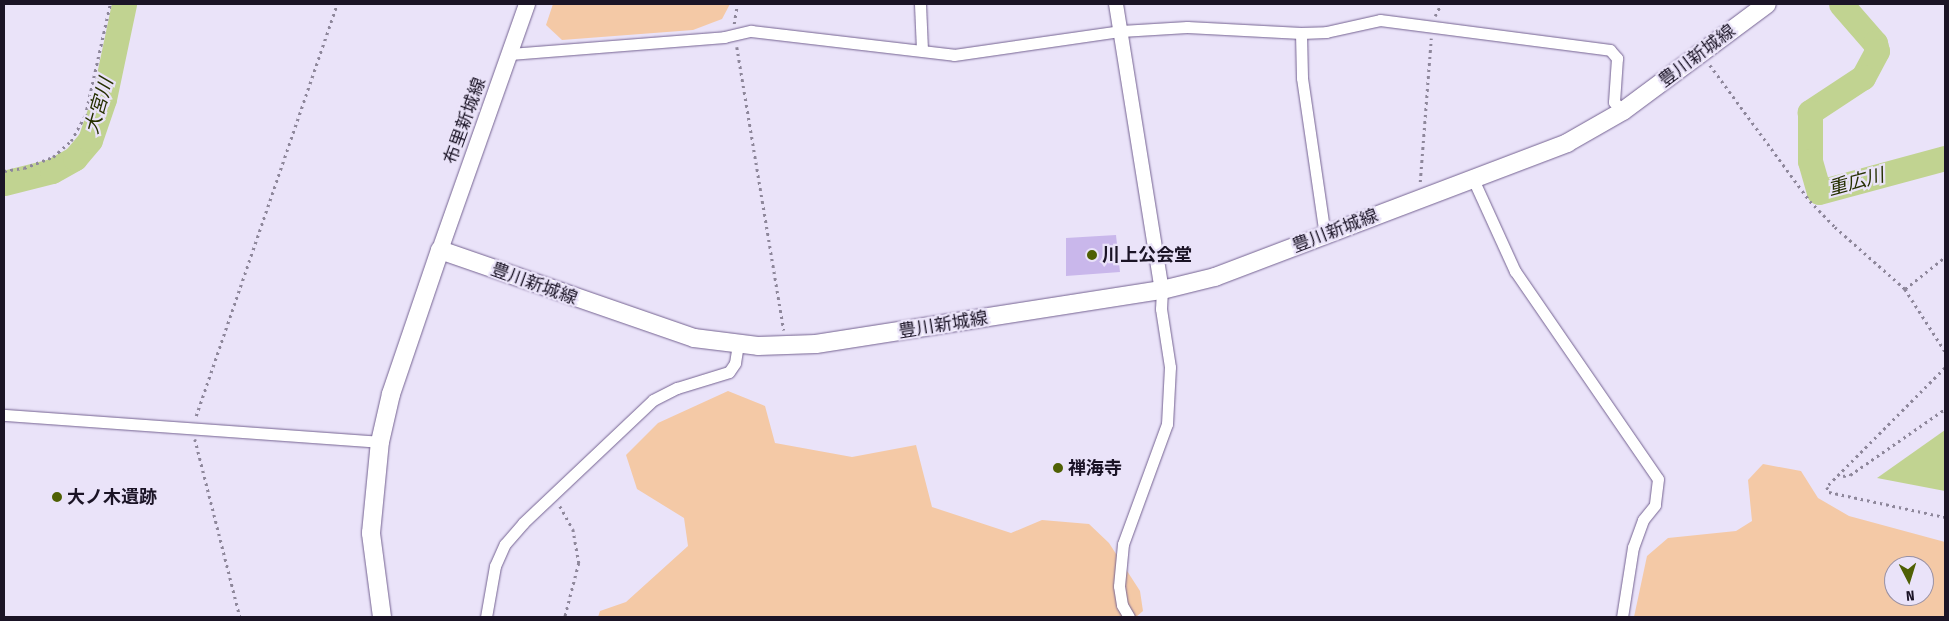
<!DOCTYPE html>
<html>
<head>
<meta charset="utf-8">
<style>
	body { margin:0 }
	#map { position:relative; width:1949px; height:621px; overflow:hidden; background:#eae3f9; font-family:"Fira Sans Condensed","Noto Sans JP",sans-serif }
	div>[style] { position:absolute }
	.green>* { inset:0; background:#f4c9a6 }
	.water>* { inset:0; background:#c1d391 }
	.river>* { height:25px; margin:-12.5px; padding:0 12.5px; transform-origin:12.5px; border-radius:12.5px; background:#c1d391 }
	.building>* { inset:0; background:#c9b7eb }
	.path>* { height:2.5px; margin-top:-1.25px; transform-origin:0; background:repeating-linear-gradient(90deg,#8e879b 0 2.5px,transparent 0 6.5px) }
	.roads { filter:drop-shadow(0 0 1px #746291) drop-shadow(0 0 1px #746291) }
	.minor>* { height:11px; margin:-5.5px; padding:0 5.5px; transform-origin:5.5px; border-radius:5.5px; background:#fff }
	.tertiary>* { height:14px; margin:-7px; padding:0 7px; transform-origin:7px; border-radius:7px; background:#fff }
	.secondary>* { height:16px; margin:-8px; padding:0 8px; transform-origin:8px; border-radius:8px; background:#fff }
	.primary>* { height:18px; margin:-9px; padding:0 9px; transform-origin:9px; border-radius:9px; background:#fff }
	.dots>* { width:14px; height:14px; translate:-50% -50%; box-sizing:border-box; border:2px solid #eae3f9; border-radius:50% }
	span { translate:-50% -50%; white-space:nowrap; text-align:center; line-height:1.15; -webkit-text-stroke:4.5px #eae3f9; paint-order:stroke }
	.street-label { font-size:18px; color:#1b1426 }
	.poi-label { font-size:18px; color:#1b1426; font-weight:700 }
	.left { translate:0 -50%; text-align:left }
	.water-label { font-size:19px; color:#263000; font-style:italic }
	.frame { position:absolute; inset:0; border:5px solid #1b1426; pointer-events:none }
	.north { position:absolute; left:1884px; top:556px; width:50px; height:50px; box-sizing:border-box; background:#eae3f9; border:1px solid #9790a5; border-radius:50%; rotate:175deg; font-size:14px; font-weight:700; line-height:20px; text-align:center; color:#1b1426 }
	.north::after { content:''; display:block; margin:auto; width:18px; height:22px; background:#4f6004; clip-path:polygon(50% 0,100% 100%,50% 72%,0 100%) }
</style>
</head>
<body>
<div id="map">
	<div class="green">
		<div style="clip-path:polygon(553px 4px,730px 4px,722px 19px,693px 30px,562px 40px,546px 25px)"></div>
		<div style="clip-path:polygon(728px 391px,765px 406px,775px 443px,852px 457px,916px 445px,932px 507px,1011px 533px,1042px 520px,1089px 524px,1109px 543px,1140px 591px,1143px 611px,1136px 617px,598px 617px,600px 611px,626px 602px,688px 546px,684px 518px,637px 489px,626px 455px,658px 423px)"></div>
		<div style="clip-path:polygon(evenodd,1763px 464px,1801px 471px,1818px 498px,1849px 516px,1945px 542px,1945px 617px,1634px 617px,1647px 556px,1668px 538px,1736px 531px,1752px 521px,1748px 480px,1763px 464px,1894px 566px,1924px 566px,1924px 596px,1894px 596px,1894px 566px)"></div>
	</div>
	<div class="water">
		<div style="clip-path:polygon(1945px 430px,1945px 491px,1877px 478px)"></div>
	</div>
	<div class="river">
		<div style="left:1841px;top:4px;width:52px;rotate:48.9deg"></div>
		<div style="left:1875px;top:43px;width:8px;rotate:76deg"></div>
		<div style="left:1877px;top:51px;width:30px;rotate:118deg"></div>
		<div style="left:1863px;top:77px;width:64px;rotate:146.6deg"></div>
		<div style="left:1810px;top:112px;width:49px;rotate:90deg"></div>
		<div style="left:1810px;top:161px;width:32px;rotate:74deg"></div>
		<div style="left:1819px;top:192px;width:131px;rotate:-15.1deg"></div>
		<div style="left:4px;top:183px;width:49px;rotate:-14deg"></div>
		<div style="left:52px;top:171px;width:26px;rotate:-29deg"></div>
		<div style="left:75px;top:158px;width:23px;rotate:-50deg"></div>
		<div style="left:90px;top:140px;width:43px;rotate:-71.1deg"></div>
		<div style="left:104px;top:99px;width:97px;rotate:-78.1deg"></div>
	</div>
	<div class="building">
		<div style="clip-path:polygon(1116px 235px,1120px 272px,1066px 276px,1066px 238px)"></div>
	</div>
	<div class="path">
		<div style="left:1435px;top:16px;width:13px;rotate:-63deg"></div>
		<div style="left:734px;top:24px;width:20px;rotate:-81deg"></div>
		<div style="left:737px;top:47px;width:287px;rotate:80.6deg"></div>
		<div style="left:1710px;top:65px;width:169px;rotate:53.7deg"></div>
		<div style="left:1810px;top:201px;width:36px;rotate:46deg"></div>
		<div style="left:1835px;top:227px;width:94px;rotate:41.5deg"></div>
		<div style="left:1905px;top:289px;width:74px;rotate:57.2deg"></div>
		<div style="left:4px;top:171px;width:20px;rotate:-9deg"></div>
		<div style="left:24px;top:168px;width:31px;rotate:-21deg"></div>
		<div style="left:53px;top:157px;width:24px;rotate:-42deg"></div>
		<div style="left:71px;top:141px;width:29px;rotate:-61deg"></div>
		<div style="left:85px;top:116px;width:115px;rotate:-77.4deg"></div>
		<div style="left:1420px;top:182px;width:144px;rotate:-85.6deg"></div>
		<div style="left:1905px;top:289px;width:51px;rotate:-38.7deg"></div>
		<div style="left:1945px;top:368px;width:168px;rotate:134.8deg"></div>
		<div style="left:1827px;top:487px;width:5px;rotate:68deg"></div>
		<div style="left:1829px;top:492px;width:119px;rotate:12.2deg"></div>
		<div style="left:196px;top:416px;width:435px;rotate:-71.1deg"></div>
		<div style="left:195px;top:439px;width:184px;rotate:75.8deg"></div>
		<div style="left:1843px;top:476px;width:7px;rotate:-8deg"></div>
		<div style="left:1850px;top:475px;width:116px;rotate:-34.8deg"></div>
		<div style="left:560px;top:506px;width:26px;rotate:61deg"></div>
		<div style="left:573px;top:529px;width:35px;rotate:80deg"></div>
		<div style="left:579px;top:563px;width:56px;rotate:104.5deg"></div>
	</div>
	<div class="roads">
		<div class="minor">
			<div style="left:920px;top:4px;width:46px;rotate:87.5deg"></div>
			<div style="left:1301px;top:33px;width:25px;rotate:-2deg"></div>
			<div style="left:1326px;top:32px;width:55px;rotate:-12.5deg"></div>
			<div style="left:1380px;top:20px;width:232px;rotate:7.4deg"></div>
			<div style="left:1610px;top:50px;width:11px;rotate:49deg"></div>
			<div style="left:1617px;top:58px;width:44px;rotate:93.9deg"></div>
			<div style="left:1614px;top:102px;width:13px;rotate:45deg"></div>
			<div style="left:510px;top:54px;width:215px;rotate:-4.5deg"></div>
			<div style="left:724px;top:37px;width:28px;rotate:-13deg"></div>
			<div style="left:751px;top:31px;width:204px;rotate:6.7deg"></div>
			<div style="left:954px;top:55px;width:169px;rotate:-8.2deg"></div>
			<div style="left:1121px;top:31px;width:66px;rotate:-3.5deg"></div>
			<div style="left:1187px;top:27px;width:114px;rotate:3deg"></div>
			<div style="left:1301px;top:33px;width:45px;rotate:88.7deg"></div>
			<div style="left:1302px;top:78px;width:160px;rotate:81.7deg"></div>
			<div style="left:1473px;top:179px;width:101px;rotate:65.5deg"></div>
			<div style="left:1515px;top:271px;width:252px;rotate:55.5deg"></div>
			<div style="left:1658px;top:479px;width:26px;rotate:97deg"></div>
			<div style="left:1655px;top:505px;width:19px;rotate:129deg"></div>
			<div style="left:1643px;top:520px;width:29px;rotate:110deg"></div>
			<div style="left:1633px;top:547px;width:71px;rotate:98.9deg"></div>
			<div style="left:4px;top:415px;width:377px;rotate:4.1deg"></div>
			<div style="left:486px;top:617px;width:52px;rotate:-80deg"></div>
			<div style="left:495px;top:566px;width:24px;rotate:-66deg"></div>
			<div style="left:505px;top:544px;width:28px;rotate:-49deg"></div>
			<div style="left:523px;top:523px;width:179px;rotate:-43.4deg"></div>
			<div style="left:653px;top:400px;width:27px;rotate:-27deg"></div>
			<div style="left:677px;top:388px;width:54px;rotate:-17.1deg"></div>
			<div style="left:729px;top:372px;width:11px;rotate:-56deg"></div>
			<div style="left:735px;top:363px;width:19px;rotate:-81deg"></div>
			<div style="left:1129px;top:617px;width:14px;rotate:-120deg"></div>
			<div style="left:1122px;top:605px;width:19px;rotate:-99deg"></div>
			<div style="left:1119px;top:586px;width:42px;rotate:-84.6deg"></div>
			<div style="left:1123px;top:544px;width:128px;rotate:-69.9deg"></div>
			<div style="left:1167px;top:424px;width:57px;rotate:-87deg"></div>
			<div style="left:1170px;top:367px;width:59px;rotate:-98.8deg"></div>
			<div style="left:1161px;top:309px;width:19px;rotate:-87deg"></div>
		</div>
		<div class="tertiary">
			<div style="left:1116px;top:4px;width:290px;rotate:80.9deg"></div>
		</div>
		<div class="secondary">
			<div style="left:440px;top:250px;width:261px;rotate:-70.5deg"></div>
		</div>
		<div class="primary">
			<div style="left:382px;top:617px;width:85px;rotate:-97.5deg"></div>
			<div style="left:371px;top:533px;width:91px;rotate:-84.4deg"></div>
			<div style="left:380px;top:442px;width:49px;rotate:-77.1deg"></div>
			<div style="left:391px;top:394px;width:152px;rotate:-71.2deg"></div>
			<div style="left:440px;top:250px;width:269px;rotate:19.1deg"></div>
			<div style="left:694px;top:338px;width:64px;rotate:7.1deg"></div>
			<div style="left:758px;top:346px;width:58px;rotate:-2deg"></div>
			<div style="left:816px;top:344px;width:350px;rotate:-8.9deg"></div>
			<div style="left:1162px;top:290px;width:55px;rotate:-13.8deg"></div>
			<div style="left:1215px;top:277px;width:377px;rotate:-20.8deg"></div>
			<div style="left:1567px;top:143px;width:64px;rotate:-29.7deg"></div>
			<div style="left:1623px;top:111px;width:179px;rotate:-36.6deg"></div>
		</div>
	</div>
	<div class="dots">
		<div style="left:1092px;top:255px;background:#4f6004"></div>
		<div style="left:1058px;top:468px;background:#4f6004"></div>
		<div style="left:57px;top:497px;background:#4f6004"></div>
	</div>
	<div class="street-label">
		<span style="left:1697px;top:56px;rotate:-37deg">豊川新城線</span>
		<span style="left:465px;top:121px;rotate:-70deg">布里新城線</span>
		<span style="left:1335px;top:231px;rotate:-21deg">豊川新城線</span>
		<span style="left:534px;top:284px;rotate:20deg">豊川新城線</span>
		<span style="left:943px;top:325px;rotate:-9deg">豊川新城線</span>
	</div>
	<div class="poi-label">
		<span class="left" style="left:1102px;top:255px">川上公会堂</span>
		<span class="left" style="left:1068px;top:468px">禅海寺</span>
		<span class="left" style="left:67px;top:497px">大ノ木遺跡</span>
	</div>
	<div class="water-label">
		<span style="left:99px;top:106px;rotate:-74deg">大宮川</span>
		<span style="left:1856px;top:182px;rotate:-15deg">重広川</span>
	</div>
	<div class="frame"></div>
	<div class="north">N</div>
</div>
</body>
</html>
